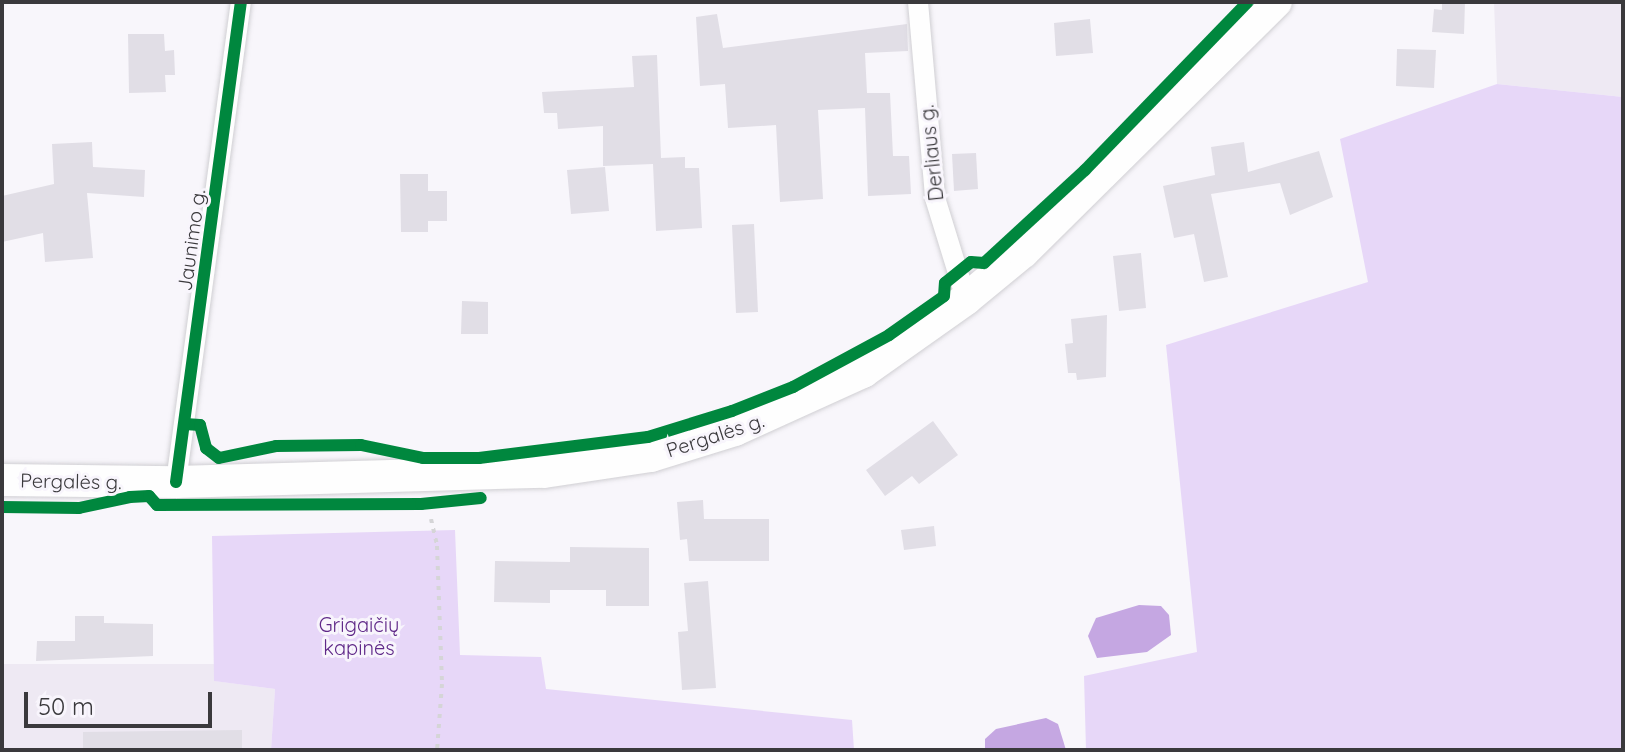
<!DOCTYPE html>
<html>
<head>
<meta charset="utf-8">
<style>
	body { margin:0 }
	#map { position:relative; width:1625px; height:752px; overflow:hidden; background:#f8f6fb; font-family:Quicksand,sans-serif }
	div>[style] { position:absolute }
	.built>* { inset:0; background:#eee9f3 }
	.green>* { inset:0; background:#e7d7f8 }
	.water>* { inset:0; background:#c5a7e2 }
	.building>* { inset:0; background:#e1dee6 }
	.path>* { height:4px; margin-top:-2px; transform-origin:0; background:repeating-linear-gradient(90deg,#d5d5d7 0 4px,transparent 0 10px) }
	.roads { filter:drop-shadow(0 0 2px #d0cfd3) drop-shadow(0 0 2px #d0cfd3) }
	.street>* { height:20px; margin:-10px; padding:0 10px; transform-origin:10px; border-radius:10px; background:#fefefe }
	.primary>* { height:32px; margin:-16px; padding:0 16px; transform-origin:16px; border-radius:16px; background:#fefefe }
	.cycleway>* { height:12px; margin:-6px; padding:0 6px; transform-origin:6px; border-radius:6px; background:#00873e }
	span { translate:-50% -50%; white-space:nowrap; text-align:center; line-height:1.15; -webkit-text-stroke:6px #f8f5fc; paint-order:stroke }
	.street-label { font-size:20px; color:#3a393c }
	.park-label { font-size:20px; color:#5f2888 }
	.frame { position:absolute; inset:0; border:4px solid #3a393c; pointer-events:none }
	.scale { position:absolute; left:24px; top:692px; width:188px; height:36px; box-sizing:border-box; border:4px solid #3a393c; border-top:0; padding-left:10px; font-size:24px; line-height:28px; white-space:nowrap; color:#3a393c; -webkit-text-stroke:6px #f8f5fc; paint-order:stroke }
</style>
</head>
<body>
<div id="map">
	<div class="built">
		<div style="clip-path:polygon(1494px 2px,1623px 2px,1623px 97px,1497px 84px)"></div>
		<div style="clip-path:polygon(2px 664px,215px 664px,215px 681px,275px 689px,271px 750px,2px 750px)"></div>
	</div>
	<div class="green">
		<div style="clip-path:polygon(1497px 84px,1623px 97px,1623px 750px,1086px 750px,1084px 676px,1197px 652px,1166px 345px,1368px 282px,1340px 139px)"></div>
		<div style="clip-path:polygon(455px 530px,460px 655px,541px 657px,546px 689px,852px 720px,854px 750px,271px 750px,275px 689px,214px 681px,212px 536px)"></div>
	</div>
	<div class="water">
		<div style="clip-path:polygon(1139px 605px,1161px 606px,1169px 615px,1171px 635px,1147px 652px,1097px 658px,1088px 636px,1096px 618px)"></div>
		<div style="clip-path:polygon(1046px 718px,1058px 724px,1066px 750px,985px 750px,985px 739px,996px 729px)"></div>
	</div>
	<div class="building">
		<div style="clip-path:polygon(1442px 2px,1465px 2px,1464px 34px,1432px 32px,1434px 9px,1442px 10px)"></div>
		<div style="clip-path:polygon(717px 14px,723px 48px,907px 24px,908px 51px,865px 53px,867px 93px,890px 93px,893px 156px,909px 156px,911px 194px,868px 196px,865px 108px,818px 110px,823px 199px,780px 202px,776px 125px,728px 128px,725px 84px,700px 86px,696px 17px)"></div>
		<div style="clip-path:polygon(1090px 19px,1093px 53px,1056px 56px,1054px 23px)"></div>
		<div style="clip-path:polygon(128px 34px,164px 34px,165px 51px,174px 50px,175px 75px,165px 75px,166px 92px,129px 93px)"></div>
		<div style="clip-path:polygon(1397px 49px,1436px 50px,1434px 88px,1396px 86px)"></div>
		<div style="clip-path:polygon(657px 55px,661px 158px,685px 157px,685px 168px,699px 168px,702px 228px,656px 231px,653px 164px,603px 166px,603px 126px,558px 129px,557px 113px,544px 113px,542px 92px,634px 87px,632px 56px)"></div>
		<div style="clip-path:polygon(92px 142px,93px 167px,145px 170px,144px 197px,87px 193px,93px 258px,45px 262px,43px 233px,2px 242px,2px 196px,54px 184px,52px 144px)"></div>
		<div style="clip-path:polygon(1244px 142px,1248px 172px,1319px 151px,1333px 197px,1290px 215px,1280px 183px,1211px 194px,1228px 277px,1204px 282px,1194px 234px,1174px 238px,1163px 186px,1215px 175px,1211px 147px)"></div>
		<div style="clip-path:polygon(976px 153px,978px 189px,954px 191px,952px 154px)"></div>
		<div style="clip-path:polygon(605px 167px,609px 211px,571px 214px,567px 170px)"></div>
		<div style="clip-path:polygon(400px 174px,428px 174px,428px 191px,447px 191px,447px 221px,428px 221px,428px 232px,401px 232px)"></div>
		<div style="clip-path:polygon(754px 224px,758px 312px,736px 313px,732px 225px)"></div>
		<div style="clip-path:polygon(1141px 253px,1146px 308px,1119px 311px,1113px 256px)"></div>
		<div style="clip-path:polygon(462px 301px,488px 302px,488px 334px,461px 334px)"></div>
		<div style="clip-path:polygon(1107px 315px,1106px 377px,1077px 380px,1076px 373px,1068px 373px,1065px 344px,1073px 343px,1071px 319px)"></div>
		<div style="clip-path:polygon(933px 421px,958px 455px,919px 484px,912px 476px,885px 496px,866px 470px)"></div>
		<div style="clip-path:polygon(703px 500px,704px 519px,769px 519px,769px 561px,689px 561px,687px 539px,680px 540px,677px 502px)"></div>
		<div style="clip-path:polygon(934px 526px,936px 546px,904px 550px,901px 530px)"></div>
		<div style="clip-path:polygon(570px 547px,649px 548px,649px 606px,606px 606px,606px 590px,550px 590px,550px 603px,494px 602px,495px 561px,570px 562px)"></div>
		<div style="clip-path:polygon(708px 581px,716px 688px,682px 690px,678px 632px,688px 631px,684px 583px)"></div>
		<div style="clip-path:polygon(75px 616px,104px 616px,104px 623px,153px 624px,153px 656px,36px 661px,37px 641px,75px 641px)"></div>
		<div style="clip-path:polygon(242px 730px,242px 750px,83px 750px,83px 732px)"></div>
	</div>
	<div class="path">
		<div style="left:431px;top:519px;width:28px;rotate:77deg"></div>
		<div style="left:437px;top:546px;width:138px;rotate:87.9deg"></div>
		<div style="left:442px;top:684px;width:66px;rotate:94.3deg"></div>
	</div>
	<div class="roads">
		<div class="street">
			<div style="left:918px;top:2px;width:197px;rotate:85deg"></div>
			<div style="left:935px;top:198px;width:106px;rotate:72.9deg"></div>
			<div style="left:176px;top:482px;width:484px;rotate:-82.3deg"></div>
		</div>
		<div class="primary">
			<div style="left:2px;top:480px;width:174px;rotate:0.7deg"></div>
			<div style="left:176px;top:482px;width:368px;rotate:-1.6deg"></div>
			<div style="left:544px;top:472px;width:108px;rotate:-8.5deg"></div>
			<div style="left:651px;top:456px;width:88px;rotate:-17.2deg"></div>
			<div style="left:735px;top:430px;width:141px;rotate:-24.4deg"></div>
			<div style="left:863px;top:372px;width:126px;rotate:-35.3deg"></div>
			<div style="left:966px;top:299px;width:74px;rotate:-39.5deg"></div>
			<div style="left:1023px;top:252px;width:356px;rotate:-44.7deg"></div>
		</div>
	</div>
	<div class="cycleway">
		<div style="left:185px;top:424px;width:15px;rotate:4deg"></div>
		<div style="left:200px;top:425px;width:24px;rotate:75deg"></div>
		<div style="left:206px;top:448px;width:16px;rotate:38deg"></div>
		<div style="left:219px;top:458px;width:58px;rotate:-11.9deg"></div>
		<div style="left:276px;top:446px;width:85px;rotate:-0.7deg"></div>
		<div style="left:361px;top:445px;width:63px;rotate:11.8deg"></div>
		<div style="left:423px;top:458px;width:56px"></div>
		<div style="left:479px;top:458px;width:170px;rotate:-7.1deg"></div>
		<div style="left:648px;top:437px;width:88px;rotate:-17.2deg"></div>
		<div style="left:732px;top:411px;width:66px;rotate:-21.5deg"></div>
		<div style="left:793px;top:387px;width:109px;rotate:-28.4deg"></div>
		<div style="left:889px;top:335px;width:67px;rotate:-35.3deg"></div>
		<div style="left:944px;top:296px;width:13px;rotate:-86deg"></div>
		<div style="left:945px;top:283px;width:33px;rotate:-39deg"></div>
		<div style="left:971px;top:262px;width:13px;rotate:4deg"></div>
		<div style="left:984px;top:263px;width:137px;rotate:-42.6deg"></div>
		<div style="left:1085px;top:170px;width:234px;rotate:-45.9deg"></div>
		<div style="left:176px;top:482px;width:484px;rotate:-82.3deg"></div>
		<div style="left:2px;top:507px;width:77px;rotate:0.7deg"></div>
		<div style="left:79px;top:508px;width:52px;rotate:-12.2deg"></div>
		<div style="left:130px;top:497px;width:19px;rotate:-3deg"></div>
		<div style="left:149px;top:496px;width:12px;rotate:48deg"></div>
		<div style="left:157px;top:505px;width:264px;rotate:-0.2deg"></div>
		<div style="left:421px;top:504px;width:60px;rotate:-5.7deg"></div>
	</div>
	<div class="street-label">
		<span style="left:931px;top:153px;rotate:-96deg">Derliaus g.</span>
		<span style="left:191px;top:240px;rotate:-82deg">Jaunimo g.</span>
		<span style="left:715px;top:435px;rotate:-18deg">Pergalės g.</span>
		<span style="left:71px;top:481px;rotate:1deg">Pergalės g.</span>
	</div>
	<div class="park-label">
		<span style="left:359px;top:636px">Grigaičių<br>kapinės</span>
	</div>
	<div class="frame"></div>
	<div class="scale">50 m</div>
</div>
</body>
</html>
